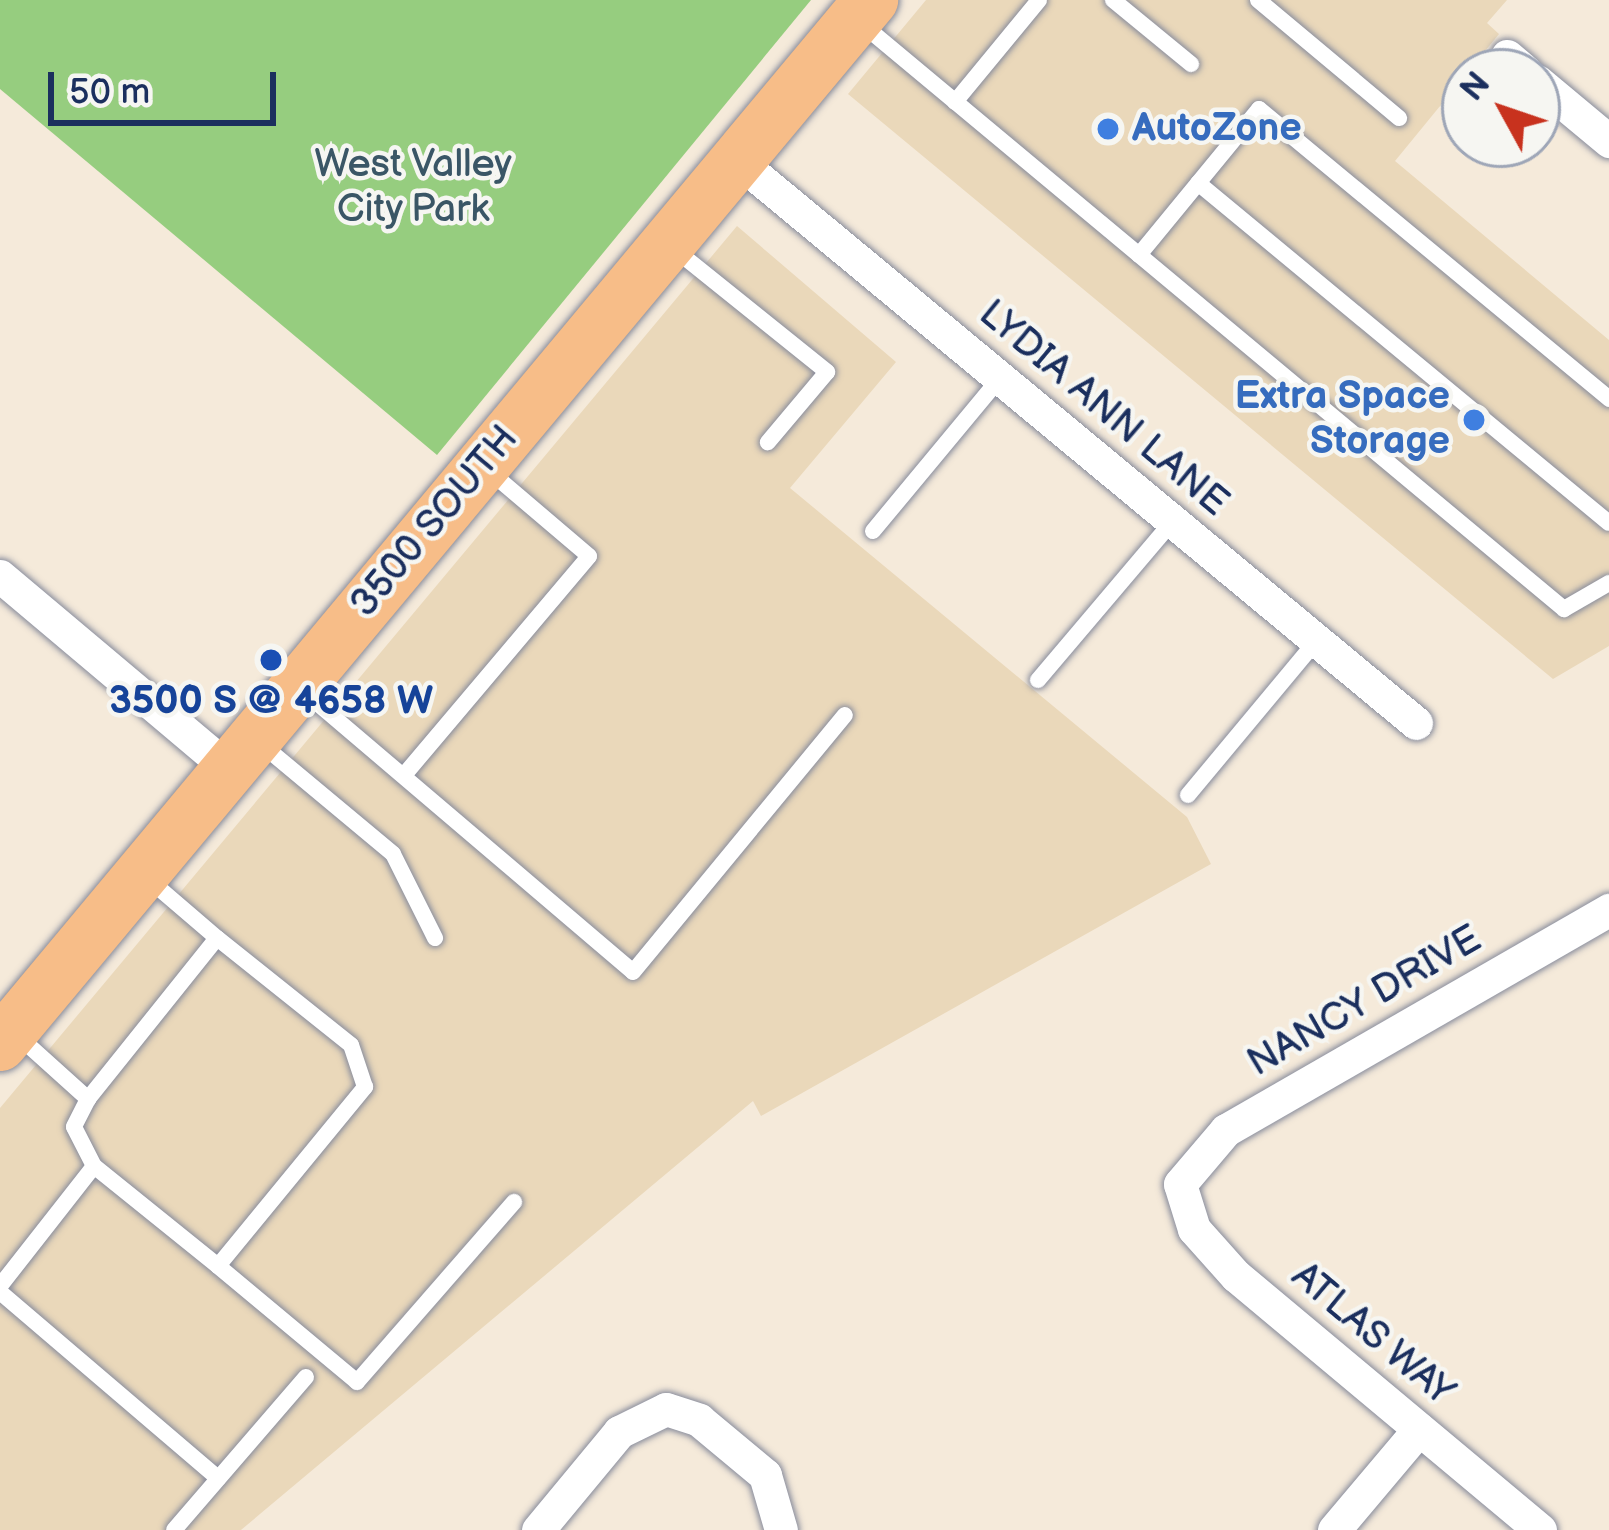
<!DOCTYPE html>
<html>
<head>
<meta charset="utf-8">
<style>
	body { margin:0 }
	#map { position:relative; width:1609px; height:1530px; overflow:hidden; background:#f5eada; font-family:"Balsamiq Sans",sans-serif }
	div>[style] { position:absolute }
	.built>* { inset:0; background:#ead8ba }
	.green>* { inset:0; background:#96cd7f }
	.roads { filter:drop-shadow(0 0 3px #888c9c) drop-shadow(0 0 3px #888c9c) }
	.service>* { height:16px; margin:-8px; padding:0 8px; transform-origin:8px; border-radius:8px; background:#fff }
	.minor>* { height:33px; margin:-16.5px; padding:0 16.5px; transform-origin:16.5px; border-radius:16.5px; background:#fff }
	.primary>* { height:54px; margin:-27px; padding:0 27px; transform-origin:27px; border-radius:27px; background:#f7bd88 }
	.dots>* { width:33px; height:33px; translate:-50% -50%; box-sizing:border-box; border:6px solid #f6f6f2; border-radius:50% }
	span { translate:-50% -50%; white-space:nowrap; text-align:center; line-height:1.15; -webkit-text-stroke:9px #f6f6f2; paint-order:stroke }
	.shop-label { font-size:39px; color:#366cbe; font-weight:700 }
	.left { translate:0 -50%; text-align:left }
	.right { translate:-100% -50%; text-align:right }
	.park-label { font-size:39px; color:#3a5666 }
	.street-label { font-size:39px; color:#1b2f5e }
	.transit-label { font-size:39px; color:#164399; font-weight:700 }
	.north { position:absolute; left:1441px; top:48px; width:120px; height:120px; box-sizing:border-box; background:#f6f6f2; border:3px solid #9ea6b7; border-radius:50%; rotate:310deg; font-size:33px; font-weight:700; line-height:48px; text-align:center; color:#1b2f5e }
	.north::after { content:''; display:block; margin:auto; width:42px; height:54px; background:#c8321e; clip-path:polygon(50% 0,100% 100%,50% 72%,0 100%) }
	.scale { position:absolute; left:48px; top:72px; width:228px; height:54px; box-sizing:border-box; border:6px solid #1b2f5e; border-top:0; padding-left:15px; font-size:36px; line-height:42px; white-space:nowrap; color:#1b2f5e; -webkit-text-stroke:9px #f6f6f2; paint-order:stroke }
</style>
</head>
<body>
<div id="map">
	<div class="built">
		<div style="clip-path:polygon(926px 0,1507px 0,1487px 23px,1499px 34px,1395px 161px,1609px 340px,1609px 646px,1553px 679px,848px 94px)"></div>
		<div style="clip-path:polygon(737px 226px,896px 362px,790px 488px,1187px 817px,1211px 864px,761px 1116px,753px 1101px,241px 1530px,0 1530px,0 1108px)"></div>
	</div>
	<div class="green">
		<div style="clip-path:polygon(0 0,811px 0,437px 455px,0 89px)"></div>
	</div>
	<div class="roads">
		<div class="service">
			<div style="left:1113px;top:0;width:101px;rotate:39.4deg"></div>
			<div style="left:1258px;top:0;width:184px;rotate:39.9deg"></div>
			<div style="left:862px;top:24px;width:914px;rotate:39.81deg"></div>
			<div style="left:1564px;top:609px;width:52px;rotate:-30deg"></div>
			<div style="left:955px;top:102px;width:132px;rotate:-50.5deg"></div>
			<div style="left:1198px;top:183px;width:533px;rotate:39.6deg"></div>
			<div style="left:673px;top:248px;width:198px;rotate:38.8deg"></div>
			<div style="left:827px;top:372px;width:92px;rotate:130.1deg"></div>
			<div style="left:1139px;top:255px;width:189px;rotate:-50.6deg"></div>
			<div style="left:1259px;top:109px;width:455px;rotate:39.6deg"></div>
			<div style="left:873px;top:531px;width:199px;rotate:-50.3deg"></div>
			<div style="left:1038px;top:680px;width:209px;rotate:-49.7deg"></div>
			<div style="left:303px;top:691px;width:433px;rotate:40.4deg"></div>
			<div style="left:633px;top:972px;width:333px;rotate:-50.5deg"></div>
			<div style="left:260px;top:743px;width:173px;rotate:39.8deg"></div>
			<div style="left:393px;top:854px;width:94px;rotate:63.4deg"></div>
			<div style="left:405px;top:774px;width:285px;rotate:-49.8deg"></div>
			<div style="left:589px;top:556px;width:133px;rotate:-139.6deg"></div>
			<div style="left:1188px;top:795px;width:202px;rotate:-50.2deg"></div>
			<div style="left:17px;top:1035px;width:96px;rotate:42deg"></div>
			<div style="left:88px;top:1099px;width:206px;rotate:-51.3deg"></div>
			<div style="left:217px;top:938px;width:92px;rotate:-139.4deg"></div>
			<div style="left:88px;top:1099px;width:31px;rotate:117deg"></div>
			<div style="left:74px;top:1127px;width:44px;rotate:62.9deg"></div>
			<div style="left:94px;top:1166px;width:159px;rotate:38.9deg"></div>
			<div style="left:218px;top:1266px;width:232px;rotate:-50.6deg"></div>
			<div style="left:365px;top:1087px;width:44px;rotate:-108.4deg"></div>
			<div style="left:351px;top:1045px;width:171px;rotate:-141.4deg"></div>
			<div style="left:218px;top:1266px;width:181px;rotate:39.8deg"></div>
			<div style="left:357px;top:1382px;width:239px;rotate:-48.9deg"></div>
			<div style="left:0;top:1286px;width:152px;rotate:-51.9deg"></div>
			<div style="left:0;top:1292px;width:287px;rotate:40.5deg"></div>
			<div style="left:174px;top:1530px;width:202px;rotate:-49.2deg"></div>
		</div>
		<div class="minor">
			<div style="left:1507px;top:56px;width:25px;rotate:40deg"></div>
			<div style="left:1537px;top:81px;width:94px;rotate:39.8deg"></div>
			<div style="left:737px;top:160px;width:882px;rotate:39.66deg"></div>
			<div style="left:0;top:576px;width:299px;rotate:40.1deg"></div>
			<div style="left:538px;top:1530px;width:127px;rotate:-50.4deg"></div>
			<div style="left:619px;top:1432px;width:52px;rotate:-26.1deg"></div>
			<div style="left:666px;top:1409px;width:35px;rotate:18deg"></div>
			<div style="left:699px;top:1420px;width:86px;rotate:39.8deg"></div>
			<div style="left:765px;top:1475px;width:57px;rotate:73.8deg"></div>
			<div style="left:1334px;top:1530px;width:132px;rotate:-49.9deg"></div>
			<div style="left:1540px;top:1530px;width:396px;rotate:-140.1deg"></div>
			<div style="left:1236px;top:1276px;width:63px;rotate:-131.8deg"></div>
			<div style="left:1194px;top:1229px;width:47px;rotate:-107.3deg"></div>
			<div style="left:1180px;top:1184px;width:71px;rotate:-49.6deg"></div>
			<div style="left:1226px;top:1130px;width:442px;rotate:-29.9deg"></div>
		</div>
		<div class="primary">
			<div style="left:0;top:1044px;width:1360px;rotate:-50.16deg"></div>
		</div>
	</div>
	<div class="dots">
		<div style="left:1108px;top:129px;background:#3f7fe0"></div>
		<div style="left:1474px;top:420px;background:#3f7fe0"></div>
		<div style="left:271px;top:660px;background:#1a4fb4"></div>
	</div>
	<div class="shop-label">
		<span class="left" style="left:1132px;top:129px">AutoZone</span>
		<span class="right" style="left:1450px;top:420px">Extra Space<br>Storage</span>
	</div>
	<div class="park-label">
		<span style="left:413px;top:188px">West Valley<br>City Park</span>
	</div>
	<div class="street-label">
		<span style="left:1103px;top:409px;rotate:40deg">LYDIA ANN LANE</span>
		<span style="left:435px;top:522px;rotate:-50deg">3500 SOUTH</span>
		<span style="left:1365px;top:1002px;rotate:-30deg">NANCY DRIVE</span>
		<span style="left:1372px;top:1335px;rotate:40deg">ATLAS WAY</span>
	</div>
	<div class="transit-label">
		<span style="left:271px;top:702px">3500 S @ 4658 W</span>
	</div>
	<div class="north">N</div>
	<div class="scale">50 m</div>
</div>
</body>
</html>
